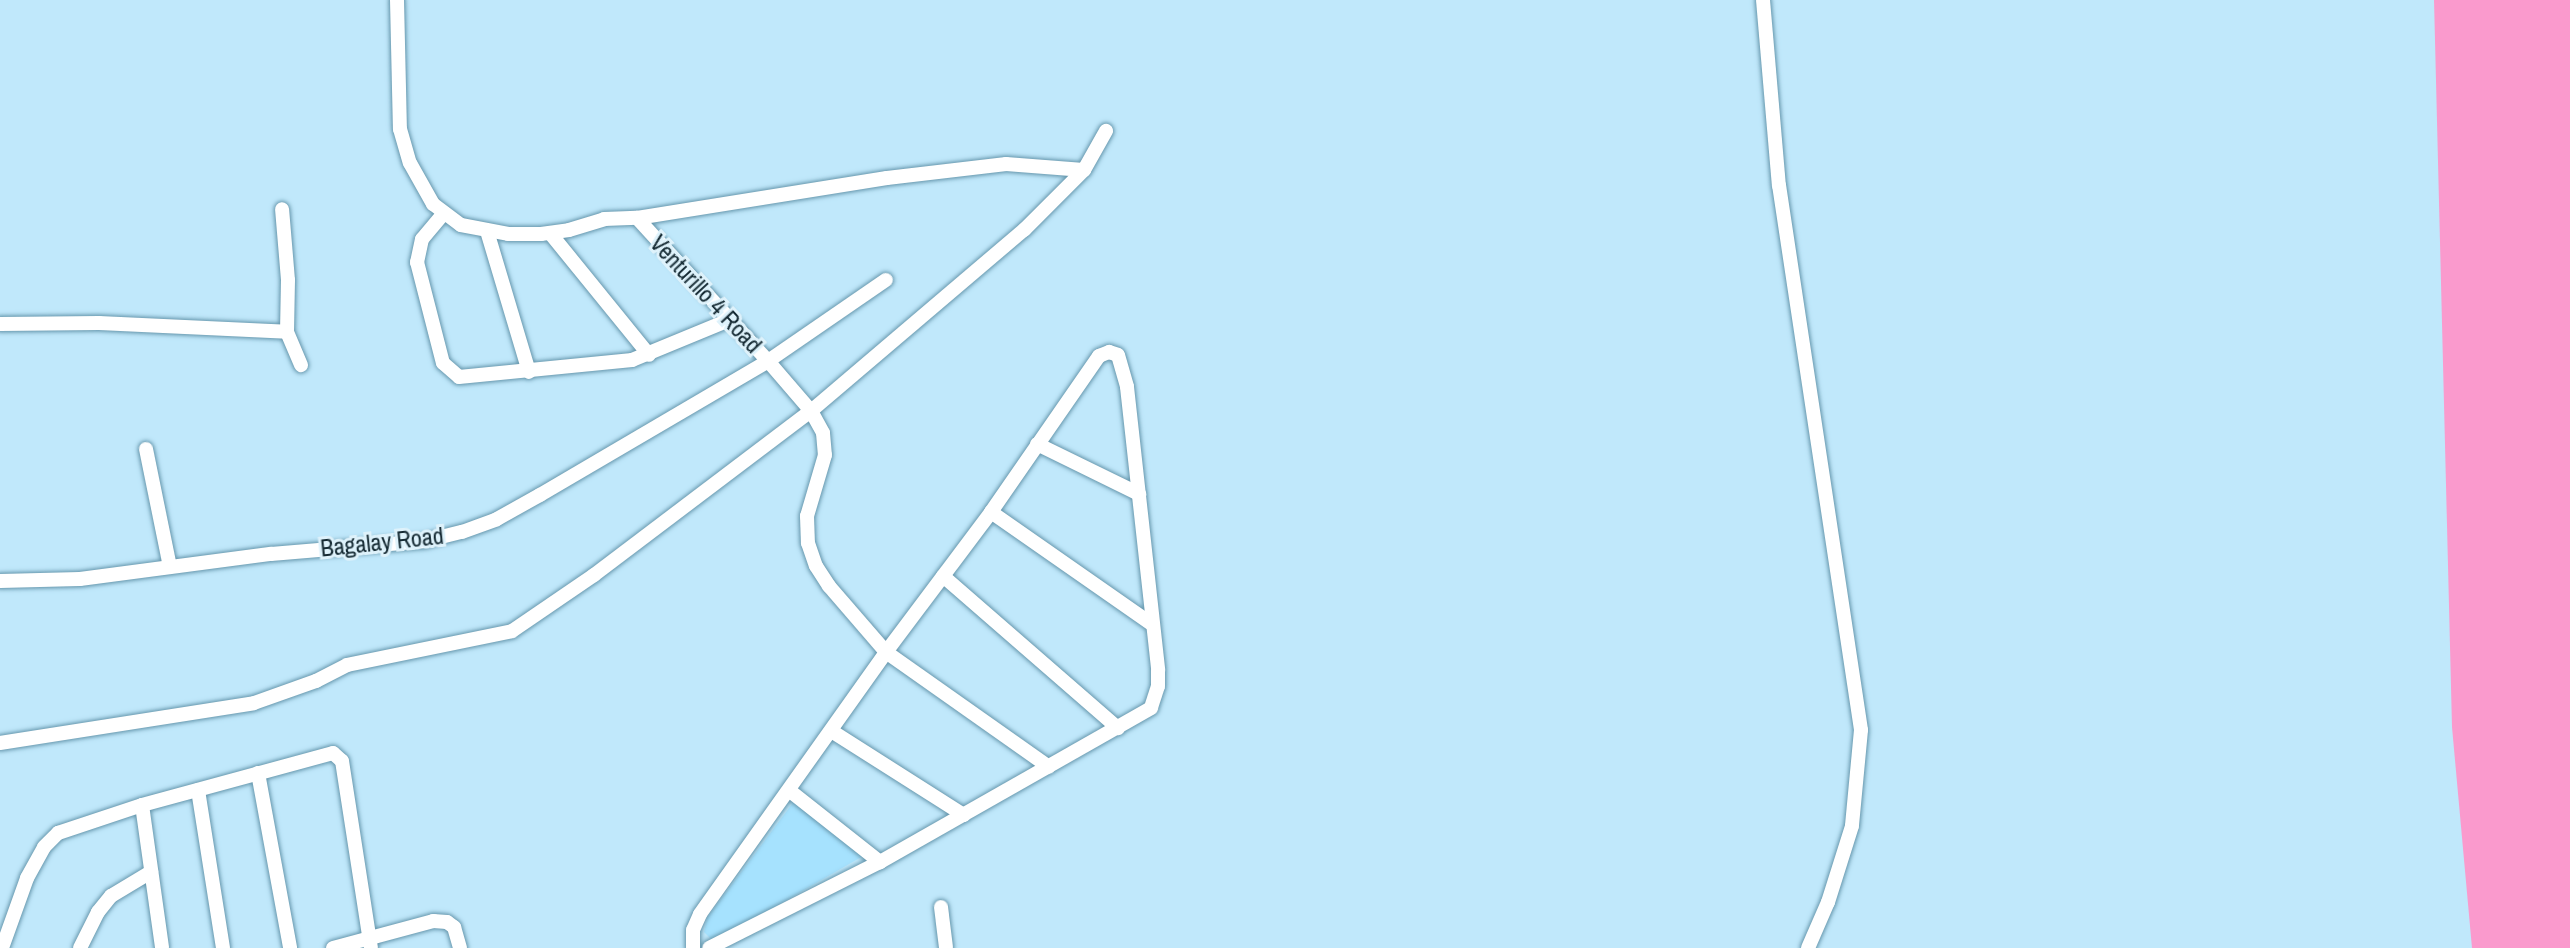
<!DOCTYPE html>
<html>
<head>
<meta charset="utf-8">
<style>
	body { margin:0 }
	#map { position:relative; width:2570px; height:948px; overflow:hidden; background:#c0e8fb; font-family:"Archivo Narrow",sans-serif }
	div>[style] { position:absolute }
	.built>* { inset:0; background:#a6e2fe }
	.water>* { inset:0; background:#fa9acd }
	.roads { filter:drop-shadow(0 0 2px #6697ad) drop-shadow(0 0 2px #6697ad) }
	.street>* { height:14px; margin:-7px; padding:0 7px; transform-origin:7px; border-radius:7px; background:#fff }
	span { translate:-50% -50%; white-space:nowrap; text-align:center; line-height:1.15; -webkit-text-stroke:6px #def2fb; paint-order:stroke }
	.street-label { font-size:24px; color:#142932 }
</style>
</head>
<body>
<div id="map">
	<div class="built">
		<div style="clip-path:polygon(795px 800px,863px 856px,714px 942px,704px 932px,707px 918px)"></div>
	</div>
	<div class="water">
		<div style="clip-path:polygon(2434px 0,2570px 0,2570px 948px,2472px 948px,2452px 727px)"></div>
	</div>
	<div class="roads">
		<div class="street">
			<div style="left:397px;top:0;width:129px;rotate:88.7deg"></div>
			<div style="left:400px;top:129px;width:35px;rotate:74deg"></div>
			<div style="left:410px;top:163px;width:47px;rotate:60.7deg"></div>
			<div style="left:433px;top:204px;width:35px;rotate:37deg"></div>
			<div style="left:461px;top:225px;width:48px;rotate:10.8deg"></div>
			<div style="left:508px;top:234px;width:33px"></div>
			<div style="left:541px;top:234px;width:28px;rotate:-8deg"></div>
			<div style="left:569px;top:230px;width:37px;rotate:-17deg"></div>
			<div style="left:604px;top:219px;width:33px;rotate:-2deg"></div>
			<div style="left:637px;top:218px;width:194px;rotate:47.5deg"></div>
			<div style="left:768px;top:361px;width:66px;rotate:49.3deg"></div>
			<div style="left:811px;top:411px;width:25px;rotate:61deg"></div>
			<div style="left:823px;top:433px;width:22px;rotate:85deg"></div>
			<div style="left:825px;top:455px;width:64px;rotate:106.4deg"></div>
			<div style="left:807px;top:516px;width:27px;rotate:88deg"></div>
			<div style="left:808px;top:543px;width:24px;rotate:71deg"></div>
			<div style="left:816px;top:566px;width:24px;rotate:57deg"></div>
			<div style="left:829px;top:586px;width:87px;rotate:49.2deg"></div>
			<div style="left:886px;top:652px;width:199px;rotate:35.2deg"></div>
			<div style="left:1763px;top:0;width:186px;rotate:85.1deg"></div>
			<div style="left:1779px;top:185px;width:551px;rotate:81.44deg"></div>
			<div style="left:1861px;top:730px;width:96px;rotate:95.4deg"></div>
			<div style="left:1852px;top:826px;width:80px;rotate:107.5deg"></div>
			<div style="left:1828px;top:902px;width:50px;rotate:113.5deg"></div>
			<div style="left:444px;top:213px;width:34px;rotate:130deg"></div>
			<div style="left:422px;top:239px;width:24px;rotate:102deg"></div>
			<div style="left:417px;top:262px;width:104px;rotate:75.6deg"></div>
			<div style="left:443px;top:363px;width:21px;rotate:41deg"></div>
			<div style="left:459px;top:377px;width:174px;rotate:-5.6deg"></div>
			<div style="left:632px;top:360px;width:105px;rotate:-22.4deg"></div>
			<div style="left:637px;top:218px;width:253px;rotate:-9.1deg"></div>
			<div style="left:887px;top:178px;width:120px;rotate:-6.7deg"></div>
			<div style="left:1006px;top:164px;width:78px;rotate:4.4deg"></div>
			<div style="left:487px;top:231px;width:147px;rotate:73.4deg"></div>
			<div style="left:550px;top:233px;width:157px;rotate:50.9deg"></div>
			<div style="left:0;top:324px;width:99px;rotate:-0.6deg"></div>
			<div style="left:99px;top:323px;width:188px;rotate:2.7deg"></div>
			<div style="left:287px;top:332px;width:52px;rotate:-88.9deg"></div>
			<div style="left:288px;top:280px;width:71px;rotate:-94.8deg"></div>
			<div style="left:287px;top:332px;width:36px;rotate:67deg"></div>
			<div style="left:1037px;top:444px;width:114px;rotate:26.1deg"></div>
			<div style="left:146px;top:449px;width:120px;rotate:78.5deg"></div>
			<div style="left:991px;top:512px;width:194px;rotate:34.9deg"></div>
			<div style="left:943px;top:576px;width:232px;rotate:41deg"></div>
			<div style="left:0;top:581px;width:80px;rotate:-1.4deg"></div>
			<div style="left:80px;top:579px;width:193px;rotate:-7.5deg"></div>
			<div style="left:271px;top:554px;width:155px;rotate:-4.8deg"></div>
			<div style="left:425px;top:541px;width:38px;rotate:-14deg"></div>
			<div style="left:462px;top:532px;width:37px;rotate:-20deg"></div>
			<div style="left:497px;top:519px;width:49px;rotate:-29.2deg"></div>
			<div style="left:540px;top:495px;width:264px;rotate:-30.4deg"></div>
			<div style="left:768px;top:361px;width:143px;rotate:-34.5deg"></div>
			<div style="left:833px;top:732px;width:155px;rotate:32.4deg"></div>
			<div style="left:0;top:743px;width:257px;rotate:-8.9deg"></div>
			<div style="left:254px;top:703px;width:66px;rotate:-19.5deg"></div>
			<div style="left:316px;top:681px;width:35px;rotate:-27deg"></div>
			<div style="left:347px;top:665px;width:168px;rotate:-11.6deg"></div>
			<div style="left:512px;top:631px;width:99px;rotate:-34.3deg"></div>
			<div style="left:594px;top:575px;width:272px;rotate:-37.1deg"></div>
			<div style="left:811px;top:411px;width:280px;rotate:-40.4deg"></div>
			<div style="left:1024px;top:230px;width:85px;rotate:-45deg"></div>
			<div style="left:1084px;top:170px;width:45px;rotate:-60.6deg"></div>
			<div style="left:258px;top:773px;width:178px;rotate:79.6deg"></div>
			<div style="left:198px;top:790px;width:160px;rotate:81deg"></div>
			<div style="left:790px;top:791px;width:115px;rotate:38.3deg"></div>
			<div style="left:142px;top:805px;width:144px;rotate:82deg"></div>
			<div style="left:941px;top:907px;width:41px;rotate:83deg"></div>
			<div style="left:2px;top:948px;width:74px;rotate:-70.3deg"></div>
			<div style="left:27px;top:878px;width:35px;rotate:-61deg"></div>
			<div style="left:44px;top:847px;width:20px;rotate:-45deg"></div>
			<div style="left:58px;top:833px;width:89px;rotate:-18.4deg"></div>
			<div style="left:142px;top:805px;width:198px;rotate:-15.2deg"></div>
			<div style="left:333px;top:753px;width:12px;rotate:42deg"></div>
			<div style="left:342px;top:761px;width:189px;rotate:81.2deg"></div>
			<div style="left:80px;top:948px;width:40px;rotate:-63.4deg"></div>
			<div style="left:98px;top:912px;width:21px;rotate:-51deg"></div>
			<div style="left:111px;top:896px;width:47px;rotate:-31deg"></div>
			<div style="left:333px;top:948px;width:104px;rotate:-15.1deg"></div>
			<div style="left:433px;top:921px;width:14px;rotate:4deg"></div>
			<div style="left:447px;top:922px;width:9px;rotate:36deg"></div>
			<div style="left:454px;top:927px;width:22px;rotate:74deg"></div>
			<div style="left:693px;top:948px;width:18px;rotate:-90deg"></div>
			<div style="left:693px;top:930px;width:17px;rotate:-66deg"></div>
			<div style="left:700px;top:914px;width:321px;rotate:-54.6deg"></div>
			<div style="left:886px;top:652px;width:175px;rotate:-53.1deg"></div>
			<div style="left:991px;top:512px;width:190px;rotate:-55.3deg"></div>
			<div style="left:1099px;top:356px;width:11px;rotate:-22deg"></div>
			<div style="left:1109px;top:352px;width:9px;rotate:18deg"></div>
			<div style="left:1118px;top:355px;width:33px;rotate:74deg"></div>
			<div style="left:1127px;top:387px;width:285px;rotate:83.7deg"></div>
			<div style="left:1158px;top:670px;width:16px;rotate:90deg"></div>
			<div style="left:1158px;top:686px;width:23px;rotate:108deg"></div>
			<div style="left:1151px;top:708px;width:312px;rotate:150.4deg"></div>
			<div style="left:880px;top:862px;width:191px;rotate:153.3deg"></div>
		</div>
	</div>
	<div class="street-label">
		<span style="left:706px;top:294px;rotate:47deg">Venturillo 4 Road</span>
		<span style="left:382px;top:542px;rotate:-6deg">Bagalay Road</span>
	</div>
</div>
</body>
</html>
